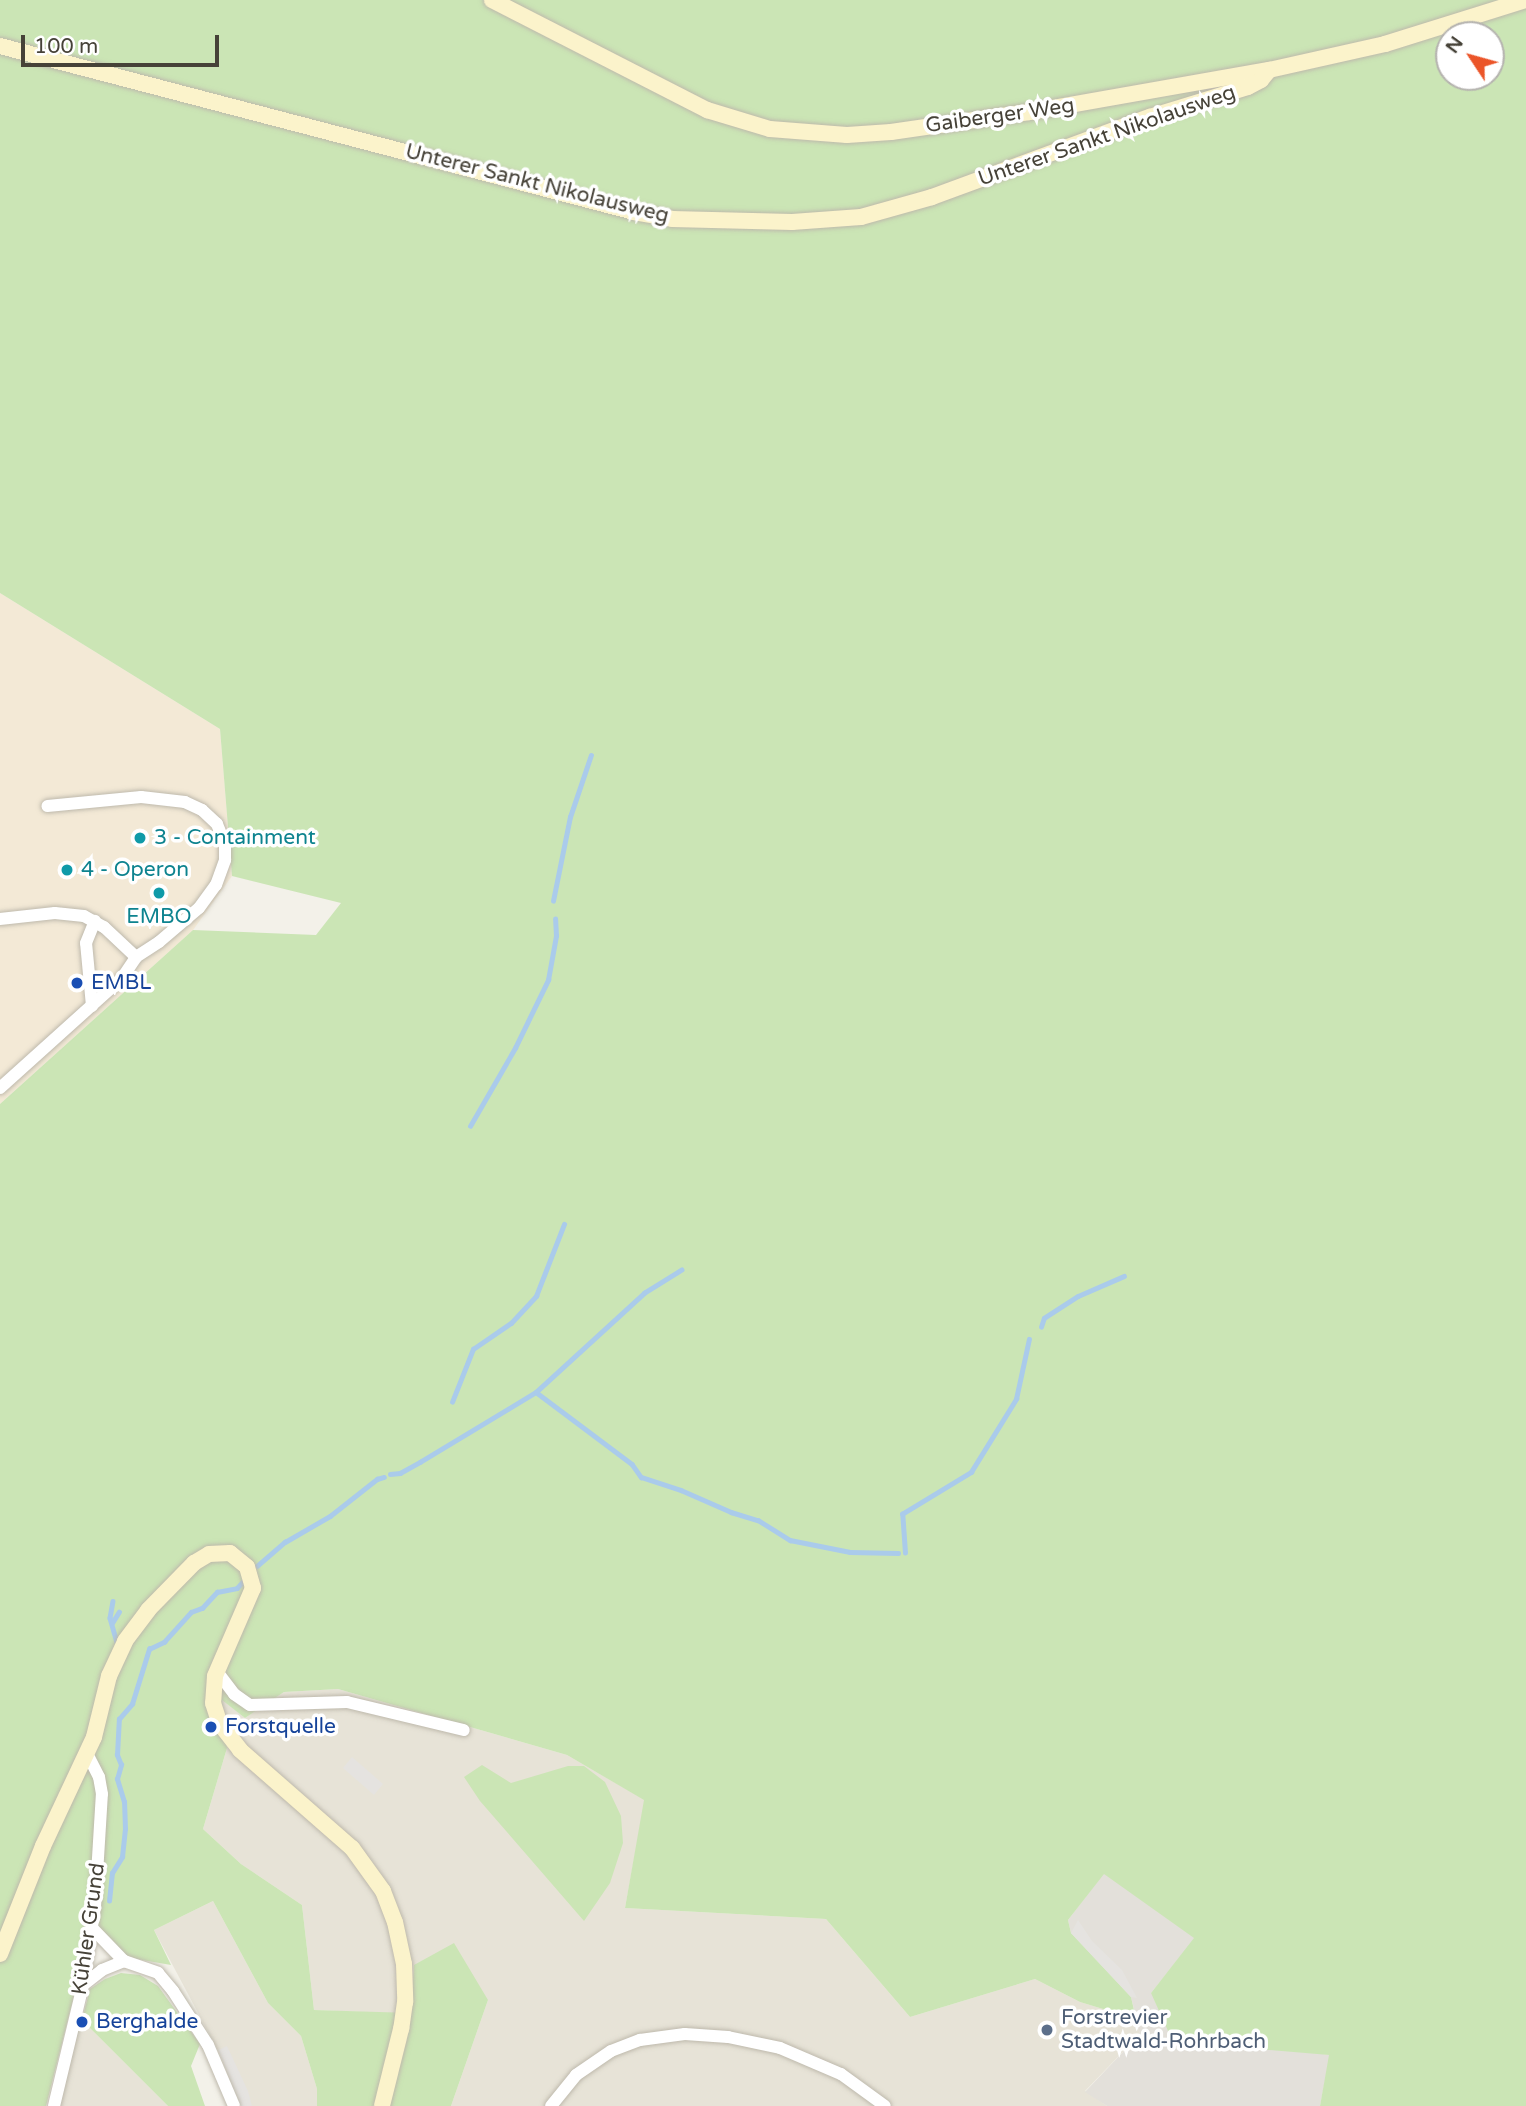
<!DOCTYPE html>
<html>
<head>
<meta charset="utf-8">
<style>
	body { margin:0 }
	#map { position:relative; width:1526px; height:2106px; overflow:hidden; background:#f3f1e9; font-family:"Varela Round",sans-serif }
	div>[style] { position:absolute }
	.residential>* { inset:0; background:#e7e3d7 }
	.commercial>* { inset:0; background:#f3e9d6 }
	.industrial>* { inset:0; background:#e3e0da }
	.green>* { inset:0; background:#cbe5b5 }
	.parking>* { inset:0; background:#e5e3e0 }
	.stream>* { height:4.5px; margin:-2.25px; padding:0 2.25px; transform-origin:2.25px; border-radius:2.25px; background:#aacbeb }
	.roads { filter:drop-shadow(0 0 2px #beb9ac) drop-shadow(0 0 2px #beb9ac) }
	.street>* { height:12px; margin:-6px; padding:0 6px; transform-origin:6px; border-radius:6px; background:#fff }
	.secondary>* { height:16px; margin:-8px; padding:0 8px; transform-origin:8px; border-radius:8px; background:#fbf3cb }
	.dots>* { width:19px; height:19px; translate:-50% -50%; box-sizing:border-box; border:4px solid #fff; border-radius:50% }
	span { translate:-50% -50%; white-space:nowrap; text-align:center; line-height:1.15; -webkit-text-stroke:7px #fff; paint-order:stroke }
	.street-label { font-size:21px; color:#464238 }
	.culture-label { font-size:21px; color:#0d838f }
	.left { translate:0 -50%; text-align:left }
	.transit-label { font-size:21px; color:#164399 }
	.service-label { font-size:21px; color:#4e5e75 }
	.north { position:absolute; left:1435px; top:21px; width:70px; height:70px; box-sizing:border-box; background:#fff; border:2px solid #b5b3af; border-radius:50%; rotate:306deg; font-size:19px; font-weight:700; line-height:28px; text-align:center; color:#464238 }
	.north::after { content:''; display:block; margin:auto; width:24px; height:32px; background:#eb5529; clip-path:polygon(50% 0,100% 100%,50% 72%,0 100%) }
	.scale { position:absolute; left:21px; top:35px; width:198px; height:32px; box-sizing:border-box; border:4px solid #464238; border-top:0; padding-left:9px; font-size:21px; line-height:24px; white-space:nowrap; color:#464238; -webkit-text-stroke:5px #fff; paint-order:stroke }
</style>
</head>
<body>
<div id="map">
	<div class="residential">
		<div style="clip-path:polygon(338px 1689px,567px 1755px,645px 1800px,625px 1908px,826px 1919px,910px 2017px,1035px 1979px,1080px 2002px,1136px 2019px,1140px 2034px,1085px 2091px,1107px 2106px,451px 2106px,488px 2000px,411px 2014px,314px 2010px,302px 1905px,241px 1864px,203px 1829px,227px 1748px,222px 1699px,245px 1718px,284px 1692px)"></div>
		<div style="clip-path:polygon(213px 1901px,268px 2003px,301px 2036px,317px 2089px,317px 2106px,241px 2106px,239px 2090px,154px 1930px)"></div>
		<div style="clip-path:polygon(82px 2020px,168px 2106px,52px 2106px)"></div>
	</div>
	<div class="commercial">
		<div style="clip-path:polygon(0 593px,220px 729px,232px 876px,193px 930px,0 1104px)"></div>
	</div>
	<div class="industrial">
		<div style="clip-path:polygon(1104px 1873px,1195px 1938px,1151px 1993px,1293px 2050px,1330px 2055px,1320px 2106px,1107px 2106px,1085px 2092px,1140px 2034px,1131px 1997px,1071px 1933px,1068px 1920px)"></div>
	</div>
	<div class="green">
		<div style="clip-path:polygon(evenodd,0 0,1526px 0,1526px 2106px,1320px 2106px,1329px 2055px,1173px 2042px,1151px 1993px,1194px 1938px,1104px 1874px,1068px 1920px,1071px 1933px,1131px 1997px,1136px 2019px,1080px 2002px,1035px 1979px,910px 2017px,826px 1919px,625px 1908px,644px 1800px,567px 1755px,338px 1689px,284px 1692px,245px 1718px,222px 1700px,227px 1748px,203px 1829px,241px 1864px,302px 1905px,314px 2010px,411px 2013px,414px 1965px,454px 1943px,488px 2000px,451px 2106px,317px 2106px,317px 2089px,301px 2036px,268px 2003px,213px 1901px,154px 1930px,171px 1965px,125px 1957px,96px 1929px,84px 1956px,46px 2106px,0 2106px,0 1104px,193px 930px,316px 935px,341px 903px,232px 876px,220px 729px,0 593px,0 0,1449px 35px,1491px 35px,1491px 77px,1449px 77px,1449px 35px)"></div>
		<div style="clip-path:polygon(482px 1765px,511px 1783px,568px 1766px,584px 1766px,605px 1782px,621px 1816px,623px 1843px,610px 1883px,584px 1921px,480px 1801px,464px 1777px)"></div>
		<div style="clip-path:polygon(121px 1973px,140px 1975px,158px 1986px,200px 2044px,191px 2066px,205px 2106px,168px 2106px,82px 2020px,90px 1989px,105px 1979px)"></div>
	</div>
	<div class="parking">
		<div style="clip-path:polygon(352px 1757px,383px 1784px,374px 1795px,343px 1768px)"></div>
		<div style="clip-path:polygon(1078px 1920px,1092px 1941px,1122px 1970px,1137px 1998px,1131px 1997px,1071px 1933px)"></div>
		<div style="clip-path:polygon(227px 2046px,248px 2091px,252px 2106px,240px 2106px,218px 2050px)"></div>
	</div>
	<div class="stream">
		<div style="left:553px;top:901px;width:86px;rotate:-78.6deg"></div>
		<div style="left:570px;top:817px;width:65px;rotate:-71.3deg"></div>
		<div style="left:470px;top:1126px;width:90px;rotate:-60deg"></div>
		<div style="left:515px;top:1048px;width:76px;rotate:-64.1deg"></div>
		<div style="left:548px;top:980px;width:45px;rotate:-79.7deg"></div>
		<div style="left:556px;top:936px;width:17px;rotate:-93deg"></div>
		<div style="left:1041px;top:1327px;width:9px;rotate:-72deg"></div>
		<div style="left:1044px;top:1318px;width:40px;rotate:-32.9deg"></div>
		<div style="left:1078px;top:1296px;width:50px;rotate:-23.5deg"></div>
		<div style="left:536px;top:1392px;width:120px;rotate:36.9deg"></div>
		<div style="left:632px;top:1464px;width:16px;rotate:55deg"></div>
		<div style="left:641px;top:1477px;width:42px;rotate:18deg"></div>
		<div style="left:681px;top:1490px;width:55px;rotate:23.7deg"></div>
		<div style="left:731px;top:1512px;width:28px;rotate:17deg"></div>
		<div style="left:758px;top:1520px;width:38px;rotate:32deg"></div>
		<div style="left:790px;top:1540px;width:61px;rotate:11.3deg"></div>
		<div style="left:850px;top:1552px;width:48px;rotate:1.2deg"></div>
		<div style="left:452px;top:1402px;width:57px;rotate:-68.4deg"></div>
		<div style="left:473px;top:1349px;width:46px;rotate:-34.4deg"></div>
		<div style="left:511px;top:1323px;width:37px;rotate:-47deg"></div>
		<div style="left:536px;top:1296px;width:77px;rotate:-68.7deg"></div>
		<div style="left:390px;top:1474px;width:10px;rotate:-6deg"></div>
		<div style="left:400px;top:1473px;width:23px;rotate:-29deg"></div>
		<div style="left:420px;top:1462px;width:135px;rotate:-31.1deg"></div>
		<div style="left:536px;top:1392px;width:147px;rotate:-42.5deg"></div>
		<div style="left:644px;top:1293px;width:44px;rotate:-31.9deg"></div>
		<div style="left:905px;top:1553px;width:39px;rotate:-94deg"></div>
		<div style="left:902px;top:1514px;width:81px;rotate:-31.3deg"></div>
		<div style="left:971px;top:1472px;width:86px;rotate:-58.3deg"></div>
		<div style="left:1016px;top:1399px;width:61px;rotate:-77.8deg"></div>
		<div style="left:257px;top:1566px;width:37px;rotate:-41deg"></div>
		<div style="left:285px;top:1542px;width:52px;rotate:-30deg"></div>
		<div style="left:330px;top:1516px;width:60px;rotate:-38.2deg"></div>
		<div style="left:377px;top:1479px;width:7px;rotate:-16deg"></div>
		<div style="left:113px;top:1601px;width:17px;rotate:100deg"></div>
		<div style="left:110px;top:1618px;width:25px;rotate:74deg"></div>
		<div style="left:112px;top:1623px;width:13px;rotate:-58deg"></div>
		<div style="left:109px;top:1901px;width:28px;rotate:-84deg"></div>
		<div style="left:112px;top:1873px;width:19px;rotate:-58deg"></div>
		<div style="left:122px;top:1857px;width:28px;rotate:-84deg"></div>
		<div style="left:125px;top:1829px;width:27px;rotate:-92deg"></div>
		<div style="left:124px;top:1802px;width:24px;rotate:-107deg"></div>
		<div style="left:117px;top:1779px;width:15px;rotate:-74deg"></div>
		<div style="left:121px;top:1765px;width:11px;rotate:-112deg"></div>
		<div style="left:117px;top:1755px;width:36px;rotate:-87deg"></div>
		<div style="left:119px;top:1719px;width:20px;rotate:-49deg"></div>
		<div style="left:132px;top:1704px;width:58px;rotate:-72.8deg"></div>
		<div style="left:149px;top:1649px;width:17px;rotate:-25deg"></div>
		<div style="left:164px;top:1642px;width:40px;rotate:-48deg"></div>
		<div style="left:191px;top:1612px;width:12px;rotate:-20deg"></div>
		<div style="left:202px;top:1608px;width:22px;rotate:-47deg"></div>
		<div style="left:217px;top:1592px;width:20px;rotate:-11deg"></div>
		<div style="left:237px;top:1588px;width:12px;rotate:-48deg"></div>
	</div>
	<div class="roads">
		<div class="street">
			<div style="left:0;top:919px;width:55px;rotate:-6.2deg"></div>
			<div style="left:55px;top:913px;width:29px;rotate:6deg"></div>
			<div style="left:84px;top:916px;width:23px;rotate:29deg"></div>
			<div style="left:104px;top:927px;width:44px;rotate:43.2deg"></div>
			<div style="left:92px;top:1006px;width:63px;rotate:-95.4deg"></div>
			<div style="left:86px;top:943px;width:24px;rotate:-68deg"></div>
			<div style="left:0;top:1088px;width:164px;rotate:-42deg"></div>
			<div style="left:122px;top:978px;width:25px;rotate:-56deg"></div>
			<div style="left:136px;top:957px;width:27px;rotate:-33deg"></div>
			<div style="left:159px;top:942px;width:52px;rotate:-40.4deg"></div>
			<div style="left:199px;top:908px;width:29px;rotate:-54deg"></div>
			<div style="left:216px;top:885px;width:27px;rotate:-70deg"></div>
			<div style="left:225px;top:860px;width:16px;rotate:-90deg"></div>
			<div style="left:225px;top:844px;width:22px;rotate:-112deg"></div>
			<div style="left:217px;top:824px;width:21px;rotate:-137deg"></div>
			<div style="left:202px;top:810px;width:19px;rotate:-155deg"></div>
			<div style="left:185px;top:802px;width:44px;rotate:-173.5deg"></div>
			<div style="left:141px;top:797px;width:94px;rotate:174.5deg"></div>
			<div style="left:216px;top:1670px;width:30px;rotate:53deg"></div>
			<div style="left:234px;top:1694px;width:19px;rotate:35deg"></div>
			<div style="left:250px;top:1705px;width:97px;rotate:-1.8deg"></div>
			<div style="left:347px;top:1702px;width:120px;rotate:13.5deg"></div>
			<div style="left:93px;top:1929px;width:45px;rotate:45.9deg"></div>
			<div style="left:83px;top:1985px;width:24px;rotate:-38deg"></div>
			<div style="left:102px;top:1970px;width:24px;rotate:-22deg"></div>
			<div style="left:124px;top:1961px;width:36px;rotate:19deg"></div>
			<div style="left:158px;top:1973px;width:23px;rotate:50deg"></div>
			<div style="left:173px;top:1991px;width:64px;rotate:57.1deg"></div>
			<div style="left:208px;top:2045px;width:66px;rotate:66.9deg"></div>
			<div style="left:54px;top:2106px;width:124px;rotate:-76.5deg"></div>
			<div style="left:83px;top:1985px;width:79px;rotate:-81.3deg"></div>
			<div style="left:95px;top:1907px;width:113px;rotate:-86.5deg"></div>
			<div style="left:102px;top:1794px;width:17px;rotate:-100deg"></div>
			<div style="left:99px;top:1777px;width:27px;rotate:-117deg"></div>
			<div style="left:551px;top:2106px;width:40px;rotate:-51deg"></div>
			<div style="left:576px;top:2075px;width:42px;rotate:-34.4deg"></div>
			<div style="left:611px;top:2051px;width:31px;rotate:-21deg"></div>
			<div style="left:640px;top:2040px;width:45px;rotate:-7.6deg"></div>
			<div style="left:685px;top:2034px;width:43px;rotate:4deg"></div>
			<div style="left:728px;top:2037px;width:53px;rotate:11.9deg"></div>
			<div style="left:780px;top:2048px;width:66px;rotate:23.1deg"></div>
			<div style="left:841px;top:2074px;width:54px;rotate:36deg"></div>
		</div>
		<div class="secondary">
			<div style="left:492px;top:0;width:242px;rotate:27.1deg"></div>
			<div style="left:707px;top:110px;width:66px;rotate:16.8deg"></div>
			<div style="left:770px;top:129px;width:77px;rotate:4.5deg"></div>
			<div style="left:847px;top:135px;width:44px;rotate:-3.9deg"></div>
			<div style="left:891px;top:132px;width:140px;rotate:-8.2deg"></div>
			<div style="left:1030px;top:112px;width:243px;rotate:-10deg"></div>
			<div style="left:1269px;top:70px;width:119px;rotate:-12.6deg"></div>
			<div style="left:1385px;top:44px;width:147px;rotate:-17.4deg"></div>
			<div style="left:0;top:46px;width:655px;rotate:14.67deg"></div>
			<div style="left:634px;top:212px;width:39px;rotate:10deg"></div>
			<div style="left:672px;top:219px;width:120px;rotate:1.4deg"></div>
			<div style="left:792px;top:222px;width:69px;rotate:-4.1deg"></div>
			<div style="left:861px;top:217px;width:74px;rotate:-15.7deg"></div>
			<div style="left:932px;top:197px;width:232px;rotate:-20.2deg"></div>
			<div style="left:1150px;top:117px;width:102px;rotate:-17deg"></div>
			<div style="left:1248px;top:87px;width:15px;rotate:-28deg"></div>
			<div style="left:1261px;top:80px;width:13px;rotate:-51deg"></div>
			<div style="left:0;top:1954px;width:116px;rotate:-68.3deg"></div>
			<div style="left:43px;top:1846px;width:120px;rotate:-64.9deg"></div>
			<div style="left:94px;top:1737px;width:63px;rotate:-76.2deg"></div>
			<div style="left:109px;top:1676px;width:38px;rotate:-65deg"></div>
			<div style="left:125px;top:1641px;width:39px;rotate:-53deg"></div>
			<div style="left:148px;top:1610px;width:66px;rotate:-45.6deg"></div>
			<div style="left:194px;top:1563px;width:17px;rotate:-31deg"></div>
			<div style="left:209px;top:1554px;width:21px;rotate:-3deg"></div>
			<div style="left:230px;top:1553px;width:22px;rotate:39deg"></div>
			<div style="left:247px;top:1567px;width:22px;rotate:74deg"></div>
			<div style="left:253px;top:1588px;width:96px;rotate:113.4deg"></div>
			<div style="left:215px;top:1676px;width:27px;rotate:94deg"></div>
			<div style="left:213px;top:1703px;width:22px;rotate:72deg"></div>
			<div style="left:220px;top:1724px;width:33px;rotate:52deg"></div>
			<div style="left:240px;top:1750px;width:149px;rotate:41.2deg"></div>
			<div style="left:352px;top:1848px;width:53px;rotate:54.2deg"></div>
			<div style="left:383px;top:1891px;width:33px;rotate:69deg"></div>
			<div style="left:395px;top:1922px;width:43px;rotate:77.9deg"></div>
			<div style="left:404px;top:1964px;width:38px;rotate:88deg"></div>
			<div style="left:405px;top:2002px;width:27px;rotate:98deg"></div>
			<div style="left:401px;top:2029px;width:79px;rotate:103.9deg"></div>
		</div>
	</div>
	<div class="dots">
		<div style="left:140px;top:838px;background:#0f9aa8"></div>
		<div style="left:67px;top:870px;background:#0f9aa8"></div>
		<div style="left:159px;top:893px;background:#0f9aa8"></div>
		<div style="left:77px;top:983px;background:#1a4fb4"></div>
		<div style="left:211px;top:1727px;background:#1a4fb4"></div>
		<div style="left:82px;top:2022px;background:#1a4fb4"></div>
		<div style="left:1047px;top:2030px;background:#5c6f8a"></div>
	</div>
	<div class="street-label">
		<span style="left:1000px;top:116px;rotate:-8deg">Gaiberger Weg</span>
		<span style="left:1107px;top:136px;rotate:-19deg">Unterer Sankt Nikolausweg</span>
		<span style="left:537px;top:184px;rotate:14deg">Unterer Sankt Nikolausweg</span>
		<span style="left:89px;top:1929px;rotate:-82deg">Kühler Grund</span>
	</div>
	<div class="culture-label">
		<span class="left" style="left:154px;top:838px">3 - Containment</span>
		<span class="left" style="left:81px;top:870px">4 - Operon</span>
		<span style="left:159px;top:917px">EMBO</span>
	</div>
	<div class="transit-label">
		<span class="left" style="left:91px;top:983px">EMBL</span>
		<span class="left" style="left:225px;top:1727px">Forstquelle</span>
		<span class="left" style="left:96px;top:2022px">Berghalde</span>
	</div>
	<div class="service-label">
		<span class="left" style="left:1061px;top:2030px">Forstrevier<br>Stadtwald-Rohrbach</span>
	</div>
	<div class="north">N</div>
	<div class="scale">100 m</div>
</div>
</body>
</html>
